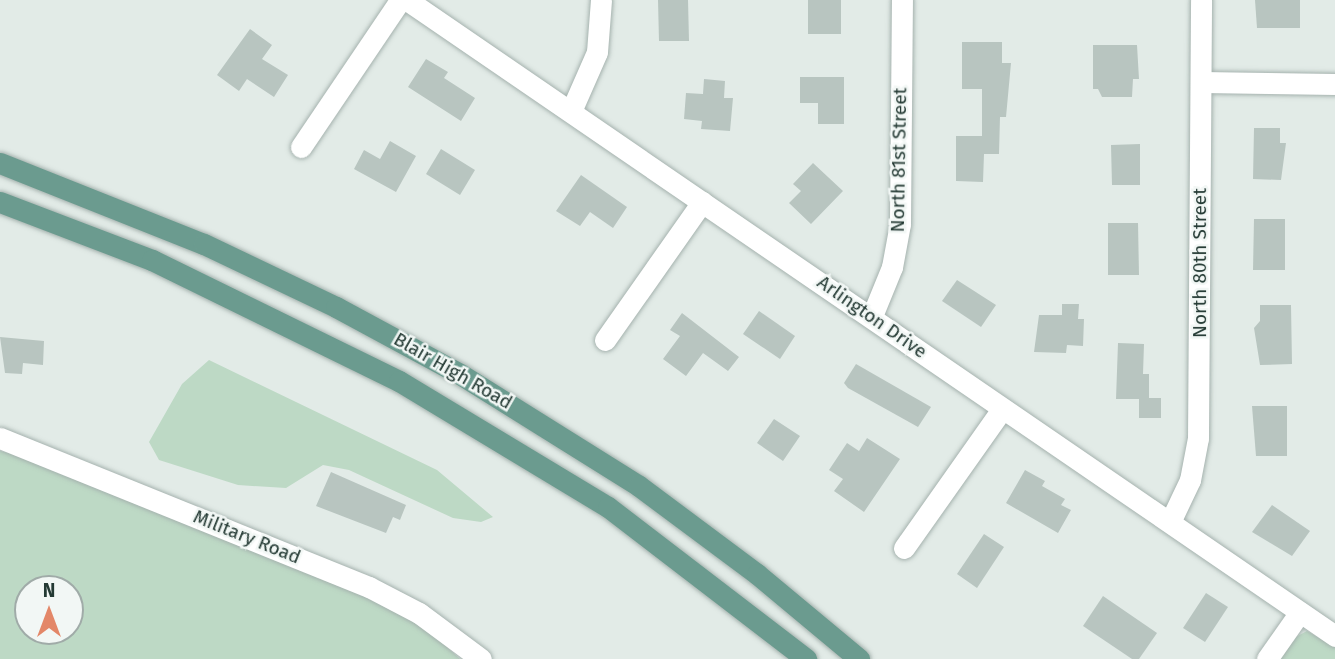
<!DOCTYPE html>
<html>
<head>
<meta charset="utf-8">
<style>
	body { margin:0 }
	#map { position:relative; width:1335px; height:659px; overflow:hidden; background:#e2ebe7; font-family:"Fira Sans",sans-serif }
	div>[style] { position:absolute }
	.green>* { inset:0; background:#bdd9c5 }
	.building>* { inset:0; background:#b8c5c0 }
	.roads { filter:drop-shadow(0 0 2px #a5b2ae) drop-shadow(0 0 2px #a5b2ae) }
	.minor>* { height:21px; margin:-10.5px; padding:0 10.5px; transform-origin:10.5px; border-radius:10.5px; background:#fff }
	.major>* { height:21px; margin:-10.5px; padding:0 10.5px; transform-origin:10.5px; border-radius:10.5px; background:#6b9b8f }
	span { translate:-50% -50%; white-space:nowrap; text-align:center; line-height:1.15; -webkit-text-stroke:5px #f2f7f5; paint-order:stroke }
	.street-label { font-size:19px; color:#243a34 }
	.north { position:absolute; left:14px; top:575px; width:70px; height:70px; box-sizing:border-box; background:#f2f7f5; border:2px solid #a0aba8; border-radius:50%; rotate:0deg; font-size:19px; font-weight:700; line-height:28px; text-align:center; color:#243a34 }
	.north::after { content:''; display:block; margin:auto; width:24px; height:32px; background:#e38768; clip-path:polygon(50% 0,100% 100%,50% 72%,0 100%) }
</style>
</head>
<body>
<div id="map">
	<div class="green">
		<div style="clip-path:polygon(209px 360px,437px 470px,493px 517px,481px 522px,453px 518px,349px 470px,323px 465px,286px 488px,238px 485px,159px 460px,149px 442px,182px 384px)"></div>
		<div style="clip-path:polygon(evenodd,0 451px,34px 459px,365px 596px,428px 630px,460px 659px,0 659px,0 451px,28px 589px,70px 589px,70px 631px,28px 631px,28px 589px)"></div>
		<div style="clip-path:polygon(1307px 631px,1335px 647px,1335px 659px,1278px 659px,1292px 639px)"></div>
	</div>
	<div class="building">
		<div style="clip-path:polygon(658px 0,688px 0,689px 41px,659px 41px)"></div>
		<div style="clip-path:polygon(808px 0,841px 0,841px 34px,808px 34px)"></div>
		<div style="clip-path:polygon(1255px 0,1300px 0,1300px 28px,1257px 28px)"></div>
		<div style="clip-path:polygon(250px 29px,272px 45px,262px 59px,288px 75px,274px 97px,247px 79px,239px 91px,217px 75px)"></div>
		<div style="clip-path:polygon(962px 42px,1002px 42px,1002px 63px,1011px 63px,1006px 117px,1000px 117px,999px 154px,984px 154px,983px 182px,956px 181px,956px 136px,982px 136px,982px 89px,962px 89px)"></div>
		<div style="clip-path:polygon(1093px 45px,1137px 45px,1139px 79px,1133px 79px,1132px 97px,1102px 97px,1098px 89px,1093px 89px)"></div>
		<div style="clip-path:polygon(426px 59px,448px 72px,444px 78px,475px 98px,461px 121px,408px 87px)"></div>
		<div style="clip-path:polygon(800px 77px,844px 77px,844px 124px,818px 124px,818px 103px,800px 103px)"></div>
		<div style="clip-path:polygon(704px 79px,725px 81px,724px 98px,733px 98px,730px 131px,701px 129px,702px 121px,684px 119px,686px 93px,703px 94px)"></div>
		<div style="clip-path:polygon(1254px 128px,1280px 128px,1280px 143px,1286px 143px,1281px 180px,1253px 179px)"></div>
		<div style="clip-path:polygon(390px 141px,416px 156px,396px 192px,354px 169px,364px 150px,380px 159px)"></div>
		<div style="clip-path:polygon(1140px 144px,1140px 185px,1112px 185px,1111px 145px)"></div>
		<div style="clip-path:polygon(441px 149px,475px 170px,460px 195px,426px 174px)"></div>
		<div style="clip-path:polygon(813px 163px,843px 191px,811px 224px,789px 203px,801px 191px,793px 184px)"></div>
		<div style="clip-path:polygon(581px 175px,627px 207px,613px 228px,590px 212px,580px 226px,556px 211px)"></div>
		<div style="clip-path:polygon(1254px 219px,1285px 219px,1285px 270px,1253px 270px)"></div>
		<div style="clip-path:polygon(1108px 223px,1138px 223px,1139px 275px,1108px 275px)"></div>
		<div style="clip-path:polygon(957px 280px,996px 305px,981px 327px,942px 301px)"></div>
		<div style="clip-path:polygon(1062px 304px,1079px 304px,1078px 319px,1084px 319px,1083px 346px,1067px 345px,1066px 353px,1034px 352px,1039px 315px,1062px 315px)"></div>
		<div style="clip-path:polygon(1260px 305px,1291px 305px,1292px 364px,1260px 365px,1254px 328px,1260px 321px)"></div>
		<div style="clip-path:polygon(759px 311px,795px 336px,780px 359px,743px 334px)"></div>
		<div style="clip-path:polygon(682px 313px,739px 357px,728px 371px,703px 353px,686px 376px,663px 359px,680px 336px,670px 330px)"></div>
		<div style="clip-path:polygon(0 337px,44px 341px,43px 365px,23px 363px,22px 374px,5px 373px)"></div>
		<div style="clip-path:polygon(1118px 343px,1144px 344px,1143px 374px,1149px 374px,1149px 398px,1161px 398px,1161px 418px,1139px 418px,1139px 399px,1116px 399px)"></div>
		<div style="clip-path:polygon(856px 364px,931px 407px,918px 427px,848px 388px,844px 383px)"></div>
		<div style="clip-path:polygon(1252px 406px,1287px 406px,1287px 456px,1256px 456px)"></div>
		<div style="clip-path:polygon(774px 419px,800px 436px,783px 461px,757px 443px)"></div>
		<div style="clip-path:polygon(867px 438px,900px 459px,864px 512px,834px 491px,843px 479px,829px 470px,847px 443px,859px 451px)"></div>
		<div style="clip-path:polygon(1025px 470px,1045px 481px,1042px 486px,1065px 499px,1061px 505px,1071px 510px,1058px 533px,1006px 503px)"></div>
		<div style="clip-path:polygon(331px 472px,406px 505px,400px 520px,393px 517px,386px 533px,316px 506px)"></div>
		<div style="clip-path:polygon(1272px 505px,1310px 531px,1292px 556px,1252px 532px)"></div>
		<div style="clip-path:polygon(984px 534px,1004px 547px,977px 588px,957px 574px)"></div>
		<div style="clip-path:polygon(1206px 593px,1228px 607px,1205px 642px,1183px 628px)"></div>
		<div style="clip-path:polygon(1103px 596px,1157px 633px,1139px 659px,1132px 659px,1083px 626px)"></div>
	</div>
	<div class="roads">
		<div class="minor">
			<div style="left:407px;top:0;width:1125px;rotate:34.42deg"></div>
			<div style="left:1201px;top:82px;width:134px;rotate:0.9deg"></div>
			<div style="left:572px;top:109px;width:62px;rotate:-66.3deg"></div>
			<div style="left:597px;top:52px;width:52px;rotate:-85.6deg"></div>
			<div style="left:301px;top:147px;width:177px;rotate:-56deg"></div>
			<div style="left:872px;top:316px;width:53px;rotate:-67.8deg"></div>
			<div style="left:892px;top:267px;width:44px;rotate:-79.5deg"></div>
			<div style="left:900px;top:224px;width:224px;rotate:-89.5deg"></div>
			<div style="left:605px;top:340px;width:169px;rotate:-54.9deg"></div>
			<div style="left:0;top:438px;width:398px;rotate:22deg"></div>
			<div style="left:369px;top:587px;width:56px;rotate:27.5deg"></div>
			<div style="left:419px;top:613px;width:77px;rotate:36.6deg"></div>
			<div style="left:1171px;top:520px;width:44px;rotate:-64.6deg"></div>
			<div style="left:1190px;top:480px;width:43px;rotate:-79.2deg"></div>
			<div style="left:1198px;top:438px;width:438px;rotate:-89.6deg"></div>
			<div style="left:904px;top:548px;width:170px;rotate:-54.8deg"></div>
			<div style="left:1267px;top:659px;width:57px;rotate:-54.9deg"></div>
		</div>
		<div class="major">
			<div style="left:0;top:163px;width:219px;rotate:21.7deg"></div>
			<div style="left:204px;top:244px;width:146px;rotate:25.5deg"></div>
			<div style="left:336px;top:307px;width:141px;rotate:28.4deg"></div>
			<div style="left:460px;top:374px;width:211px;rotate:32deg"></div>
			<div style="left:639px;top:486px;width:147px;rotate:36.7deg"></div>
			<div style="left:757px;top:574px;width:133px;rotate:39.8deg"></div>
			<div style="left:0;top:202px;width:163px;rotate:20.9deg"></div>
			<div style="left:152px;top:260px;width:275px;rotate:26.1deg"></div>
			<div style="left:399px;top:381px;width:244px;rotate:31.1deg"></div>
			<div style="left:608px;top:507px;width:250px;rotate:37.5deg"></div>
		</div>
	</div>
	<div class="street-label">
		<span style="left:899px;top:160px;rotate:-89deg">North 81st Street</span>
		<span style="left:1200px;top:263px;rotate:-90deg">North 80th Street</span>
		<span style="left:872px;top:317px;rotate:35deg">Arlington Drive</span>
		<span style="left:453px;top:371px;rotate:30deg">Blair High Road</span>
		<span style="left:247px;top:537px;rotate:22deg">Military Road</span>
	</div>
	<div class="north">N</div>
</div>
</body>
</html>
